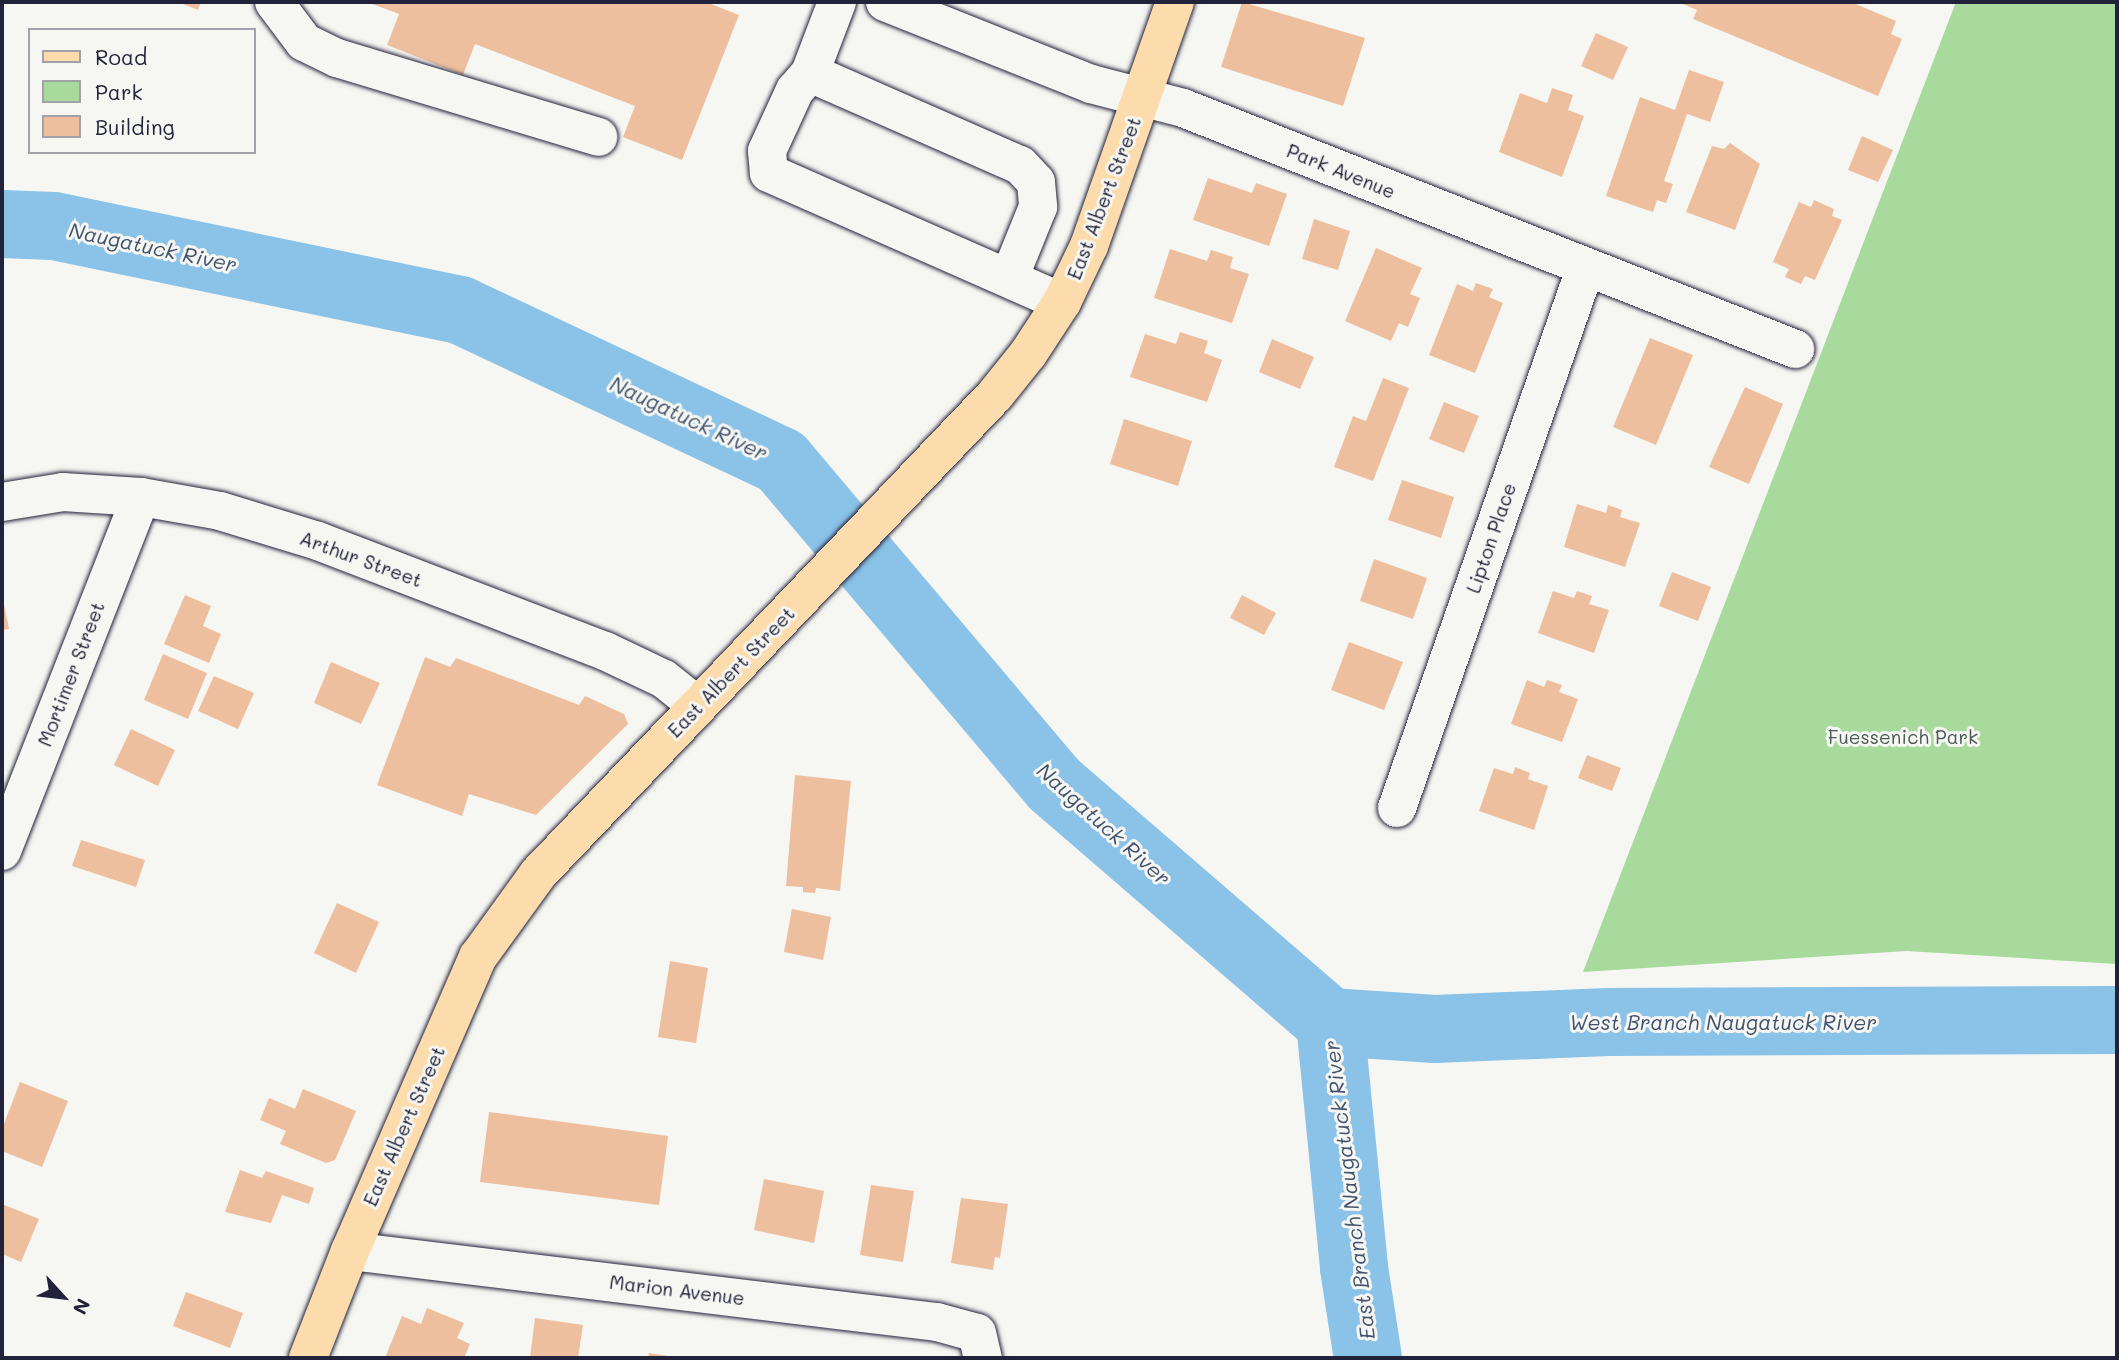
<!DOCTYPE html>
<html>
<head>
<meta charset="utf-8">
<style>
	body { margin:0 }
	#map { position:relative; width:2119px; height:1360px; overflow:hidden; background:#f6f6f2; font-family:Mali,sans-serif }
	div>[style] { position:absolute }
	.green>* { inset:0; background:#a7da9c }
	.river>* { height:68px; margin:-34px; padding:0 34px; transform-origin:34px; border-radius:34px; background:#8ac2e8 }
	.building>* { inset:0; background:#eebf9e }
	.roads { filter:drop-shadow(0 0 2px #22223b) drop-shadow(0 0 2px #22223b) }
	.minor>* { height:38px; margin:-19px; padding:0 19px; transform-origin:19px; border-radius:19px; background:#f6f6f2 }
	.major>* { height:38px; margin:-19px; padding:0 19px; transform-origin:19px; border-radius:19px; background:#fcdcac }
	span { translate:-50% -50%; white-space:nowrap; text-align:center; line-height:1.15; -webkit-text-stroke:6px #f6f6f2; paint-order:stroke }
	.street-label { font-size:19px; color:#22223b }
	.park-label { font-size:19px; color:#4a5958 }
	.water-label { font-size:21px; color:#41526f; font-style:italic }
	.frame { position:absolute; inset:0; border:4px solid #22223b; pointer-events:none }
	.legend { position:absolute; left:28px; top:28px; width:228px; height:126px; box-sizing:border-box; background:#f6f6f2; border:2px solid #a1a1a9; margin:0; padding:9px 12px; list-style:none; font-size:21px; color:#22223b }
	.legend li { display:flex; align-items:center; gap:14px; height:35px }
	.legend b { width:35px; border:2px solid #a1a1a9 }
	.north { position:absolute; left:28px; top:1262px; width:70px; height:70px; -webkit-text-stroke:5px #f6f6f2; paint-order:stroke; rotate:117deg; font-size:19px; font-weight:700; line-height:28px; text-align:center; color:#22223b }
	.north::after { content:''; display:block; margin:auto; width:24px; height:32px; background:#22223b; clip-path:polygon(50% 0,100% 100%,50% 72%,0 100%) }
</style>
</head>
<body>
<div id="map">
	<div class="green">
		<div style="clip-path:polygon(1956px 2px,2117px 2px,2117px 964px,1907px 951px,1583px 972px)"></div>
	</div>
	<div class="river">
		<div style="left:2px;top:224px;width:52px;rotate:2.2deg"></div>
		<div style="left:54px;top:226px;width:415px;rotate:11.7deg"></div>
		<div style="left:460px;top:310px;width:355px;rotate:25.2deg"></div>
		<div style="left:781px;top:461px;width:424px;rotate:49.8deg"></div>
		<div style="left:1055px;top:785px;width:363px;rotate:40.8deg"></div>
		<div style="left:1330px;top:1022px;width:105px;rotate:3.8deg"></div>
		<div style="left:1435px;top:1029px;width:173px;rotate:-2.3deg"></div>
		<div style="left:1608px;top:1022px;width:509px;rotate:-0.23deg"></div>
		<div style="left:1330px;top:1022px;width:247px;rotate:84.4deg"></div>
		<div style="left:1354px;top:1268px;width:91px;rotate:81.2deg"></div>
	</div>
	<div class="building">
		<div style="clip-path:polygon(178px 2px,201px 2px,198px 10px)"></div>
		<div style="clip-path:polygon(367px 2px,706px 2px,739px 15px,682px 160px,623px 137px,635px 106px,475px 44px,463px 75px,387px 45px,399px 14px)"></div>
		<div style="clip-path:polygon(1242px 2px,1365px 38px,1343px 106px,1221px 67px)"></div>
		<div style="clip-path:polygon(1678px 2px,1851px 2px,1896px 21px,1891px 34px,1902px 39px,1878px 96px,1693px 19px,1697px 10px)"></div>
		<div style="clip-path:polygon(1596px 33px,1628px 47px,1613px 80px,1581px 66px)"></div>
		<div style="clip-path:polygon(1689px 70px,1724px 82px,1710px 122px,1687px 114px,1664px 181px,1673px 184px,1666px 203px,1657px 200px,1653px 212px,1606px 196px,1640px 97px,1675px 110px)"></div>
		<div style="clip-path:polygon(1552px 88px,1573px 95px,1568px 110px,1584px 116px,1562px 177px,1499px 152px,1520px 93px,1547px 103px)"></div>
		<div style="clip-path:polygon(1862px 136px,1893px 150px,1878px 182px,1848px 170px)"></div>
		<div style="clip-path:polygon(1730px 143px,1760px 164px,1735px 230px,1686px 212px,1712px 146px,1724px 149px)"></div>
		<div style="clip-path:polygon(1208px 178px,1252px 193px,1256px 183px,1287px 194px,1269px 246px,1193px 220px)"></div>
		<div style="clip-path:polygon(1814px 200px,1834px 209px,1832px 216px,1842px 220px,1815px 280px,1805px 276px,1801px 284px,1785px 277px,1789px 269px,1773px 262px,1799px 202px,1811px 207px)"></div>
		<div style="clip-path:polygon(1314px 219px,1350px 231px,1338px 270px,1302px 259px)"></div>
		<div style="clip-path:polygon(1376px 248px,1422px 268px,1410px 294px,1420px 298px,1408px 327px,1399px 323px,1391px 341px,1345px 321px)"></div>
		<div style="clip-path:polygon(1170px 249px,1207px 261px,1211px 250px,1233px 257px,1230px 268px,1249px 274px,1232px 323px,1154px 298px)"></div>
		<div style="clip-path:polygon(1476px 283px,1493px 289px,1489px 297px,1503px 303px,1475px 373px,1429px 355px,1457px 284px,1473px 291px)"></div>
		<div style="clip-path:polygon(1180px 332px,1208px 341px,1204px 353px,1222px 360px,1207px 402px,1130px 377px,1145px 334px,1176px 344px)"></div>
		<div style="clip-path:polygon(1650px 338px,1693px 355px,1656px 445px,1613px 427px)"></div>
		<div style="clip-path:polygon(1272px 339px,1314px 357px,1300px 389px,1259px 372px)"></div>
		<div style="clip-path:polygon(1383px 378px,1409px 388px,1373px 481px,1334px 467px,1353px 416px,1366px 421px)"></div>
		<div style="clip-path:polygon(1745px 387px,1783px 404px,1749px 484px,1709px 467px)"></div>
		<div style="clip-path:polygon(1444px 402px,1479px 416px,1464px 453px,1429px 439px)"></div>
		<div style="clip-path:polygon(1124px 419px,1192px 441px,1178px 486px,1110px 464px)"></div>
		<div style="clip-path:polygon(1402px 480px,1454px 497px,1441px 538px,1388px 520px)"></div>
		<div style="clip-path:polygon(1577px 504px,1606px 513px,1608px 505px,1622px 510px,1620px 517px,1640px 523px,1625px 567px,1564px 547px)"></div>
		<div style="clip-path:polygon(1374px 559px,1427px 578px,1413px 619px,1360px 601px)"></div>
		<div style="clip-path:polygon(1672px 572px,1711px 587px,1698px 621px,1659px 606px)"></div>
		<div style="clip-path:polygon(1553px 591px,1574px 598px,1577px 591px,1592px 596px,1589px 604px,1609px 610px,1594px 653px,1538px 633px)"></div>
		<div style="clip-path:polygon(2px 595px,9px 629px,2px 630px)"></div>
		<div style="clip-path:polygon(185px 595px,211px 606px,203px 626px,221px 634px,209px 663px,164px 644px)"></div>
		<div style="clip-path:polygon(1242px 595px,1276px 613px,1264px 635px,1230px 618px)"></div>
		<div style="clip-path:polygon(1349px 642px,1403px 662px,1384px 710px,1331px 690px)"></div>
		<div style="clip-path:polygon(163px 654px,207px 673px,188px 719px,144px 700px)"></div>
		<div style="clip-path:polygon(425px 657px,450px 667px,456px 658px,579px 705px,585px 696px,624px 714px,628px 724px,536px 815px,469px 794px,462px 816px,377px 785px)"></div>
		<div style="clip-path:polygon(331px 662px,380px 683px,361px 724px,314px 703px)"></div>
		<div style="clip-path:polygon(214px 676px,254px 693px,238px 729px,198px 711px)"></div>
		<div style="clip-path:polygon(1527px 680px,1544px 687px,1547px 680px,1562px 685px,1559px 692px,1578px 699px,1562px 742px,1511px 724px)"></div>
		<div style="clip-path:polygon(131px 729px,175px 750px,158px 786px,114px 765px)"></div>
		<div style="clip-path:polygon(1587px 755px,1621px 768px,1612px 791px,1578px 778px)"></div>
		<div style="clip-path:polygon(1515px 767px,1530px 773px,1528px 779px,1548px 786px,1534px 830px,1479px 811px,1494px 768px,1513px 774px)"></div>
		<div style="clip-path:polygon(795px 775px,851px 781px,840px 891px,816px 888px,815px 893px,803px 892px,803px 887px,786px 886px)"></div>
		<div style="clip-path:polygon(81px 840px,145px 860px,136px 887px,72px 866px)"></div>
		<div style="clip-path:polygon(337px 903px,379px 922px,356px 973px,314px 953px)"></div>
		<div style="clip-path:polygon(792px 909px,831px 917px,823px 960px,784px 952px)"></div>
		<div style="clip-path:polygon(670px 961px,708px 968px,696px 1043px,658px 1037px)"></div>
		<div style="clip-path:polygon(20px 1082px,68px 1101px,42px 1167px,2px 1151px,2px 1129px)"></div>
		<div style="clip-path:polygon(303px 1089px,356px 1111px,335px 1160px,326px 1163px,280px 1144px,286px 1131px,260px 1120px,269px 1098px,295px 1109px)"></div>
		<div style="clip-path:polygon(489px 1112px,668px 1136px,659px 1205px,480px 1182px)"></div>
		<div style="clip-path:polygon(240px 1170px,262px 1178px,266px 1171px,314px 1188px,309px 1204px,282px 1195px,271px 1223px,225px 1212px)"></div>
		<div style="clip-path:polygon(764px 1179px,824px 1191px,814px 1243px,754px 1230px)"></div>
		<div style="clip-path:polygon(871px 1185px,914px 1191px,903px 1262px,860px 1255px)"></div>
		<div style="clip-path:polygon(961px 1198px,1008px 1204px,1000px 1258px,995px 1257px,993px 1270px,951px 1263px)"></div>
		<div style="clip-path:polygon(2px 1204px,39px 1219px,21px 1262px,2px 1254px)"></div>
		<div style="clip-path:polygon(186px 1292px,243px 1313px,230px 1348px,173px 1326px)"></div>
		<div style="clip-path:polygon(427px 1308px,464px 1323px,457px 1338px,470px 1344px,464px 1358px,385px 1358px,402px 1316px,421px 1324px)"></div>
		<div style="clip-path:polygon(535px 1318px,583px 1325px,578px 1358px,530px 1358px)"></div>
		<div style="clip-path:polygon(649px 1353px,674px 1357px,673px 1358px,648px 1358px)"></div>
	</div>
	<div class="roads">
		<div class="minor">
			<div style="left:274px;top:2px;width:50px;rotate:53.1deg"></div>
			<div style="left:304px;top:42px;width:37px;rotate:26deg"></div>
			<div style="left:337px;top:58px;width:273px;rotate:16.8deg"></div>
			<div style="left:837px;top:2px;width:76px;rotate:110.8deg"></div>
			<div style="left:810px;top:73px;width:23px;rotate:131deg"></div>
			<div style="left:795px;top:90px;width:67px;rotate:114.7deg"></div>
			<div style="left:767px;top:151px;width:22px;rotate:85deg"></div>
			<div style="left:769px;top:173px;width:320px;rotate:23.8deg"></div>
			<div style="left:885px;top:2px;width:222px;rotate:21.7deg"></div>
			<div style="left:1091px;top:84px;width:95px;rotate:14.6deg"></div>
			<div style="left:1183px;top:108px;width:658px;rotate:21.49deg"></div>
			<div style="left:810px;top:73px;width:229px;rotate:23.7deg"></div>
			<div style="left:1020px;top:165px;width:23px;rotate:47deg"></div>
			<div style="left:1036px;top:182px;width:25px;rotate:85deg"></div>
			<div style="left:1038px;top:207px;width:74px;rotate:112.1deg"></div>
			<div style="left:2px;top:502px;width:62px;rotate:-9.3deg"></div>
			<div style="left:63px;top:492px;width:78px;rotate:3.7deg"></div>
			<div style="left:141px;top:497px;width:80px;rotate:10deg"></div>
			<div style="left:220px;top:511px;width:102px;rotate:17deg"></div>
			<div style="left:318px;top:541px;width:307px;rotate:21deg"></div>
			<div style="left:605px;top:651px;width:65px;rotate:25.4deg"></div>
			<div style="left:664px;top:679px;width:43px;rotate:38.5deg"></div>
			<div style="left:1397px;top:808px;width:571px;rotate:-70.77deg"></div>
			<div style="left:2px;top:851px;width:380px;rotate:-68.6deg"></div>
			<div style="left:350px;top:1251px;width:591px;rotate:6.9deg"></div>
			<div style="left:937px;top:1322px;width:41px;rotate:15.4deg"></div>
			<div style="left:977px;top:1333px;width:26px;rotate:77deg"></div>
		</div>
		<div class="major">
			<div style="left:308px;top:1358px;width:115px;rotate:-68.6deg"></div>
			<div style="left:350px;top:1251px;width:321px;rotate:-66.5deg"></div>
			<div style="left:478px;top:957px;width:102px;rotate:-54.1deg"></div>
			<div style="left:538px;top:874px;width:662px;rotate:-46.35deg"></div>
			<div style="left:995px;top:395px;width:53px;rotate:-51.2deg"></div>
			<div style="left:1028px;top:354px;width:62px;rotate:-56.8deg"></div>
			<div style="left:1062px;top:302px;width:62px;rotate:-64.3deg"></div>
			<div style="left:1089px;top:246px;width:259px;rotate:-70.6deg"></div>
		</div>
	</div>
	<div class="street-label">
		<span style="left:1341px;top:171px;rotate:22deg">Park Avenue</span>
		<span style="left:1104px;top:198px;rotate:-69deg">East Albert Street</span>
		<span style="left:1491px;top:538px;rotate:-71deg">Lipton Place</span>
		<span style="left:361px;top:559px;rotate:20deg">Arthur Street</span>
		<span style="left:731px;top:672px;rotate:-46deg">East Albert Street</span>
		<span style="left:71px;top:674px;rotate:-69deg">Mortimer Street</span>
		<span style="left:404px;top:1126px;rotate:-66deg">East Albert Street</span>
		<span style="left:677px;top:1290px;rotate:7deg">Marion Avenue</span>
	</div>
	<div class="park-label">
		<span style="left:1903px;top:737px">Fuessenich Park</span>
	</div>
	<div class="water-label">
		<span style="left:153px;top:247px;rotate:12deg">Naugatuck River</span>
		<span style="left:689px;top:418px;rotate:25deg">Naugatuck River</span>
		<span style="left:1104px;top:824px;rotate:42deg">Naugatuck River</span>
		<span style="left:1723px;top:1022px">West Branch Naugatuck River</span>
		<span style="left:1349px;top:1190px;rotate:-97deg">East Branch Naugatuck River</span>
	</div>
	<div class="frame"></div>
	<ul class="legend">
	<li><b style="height:9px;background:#fcdcac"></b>Road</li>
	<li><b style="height:19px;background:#a7da9c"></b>Park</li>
	<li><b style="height:19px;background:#eebf9e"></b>Building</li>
	</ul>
	<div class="north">N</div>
</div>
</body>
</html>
